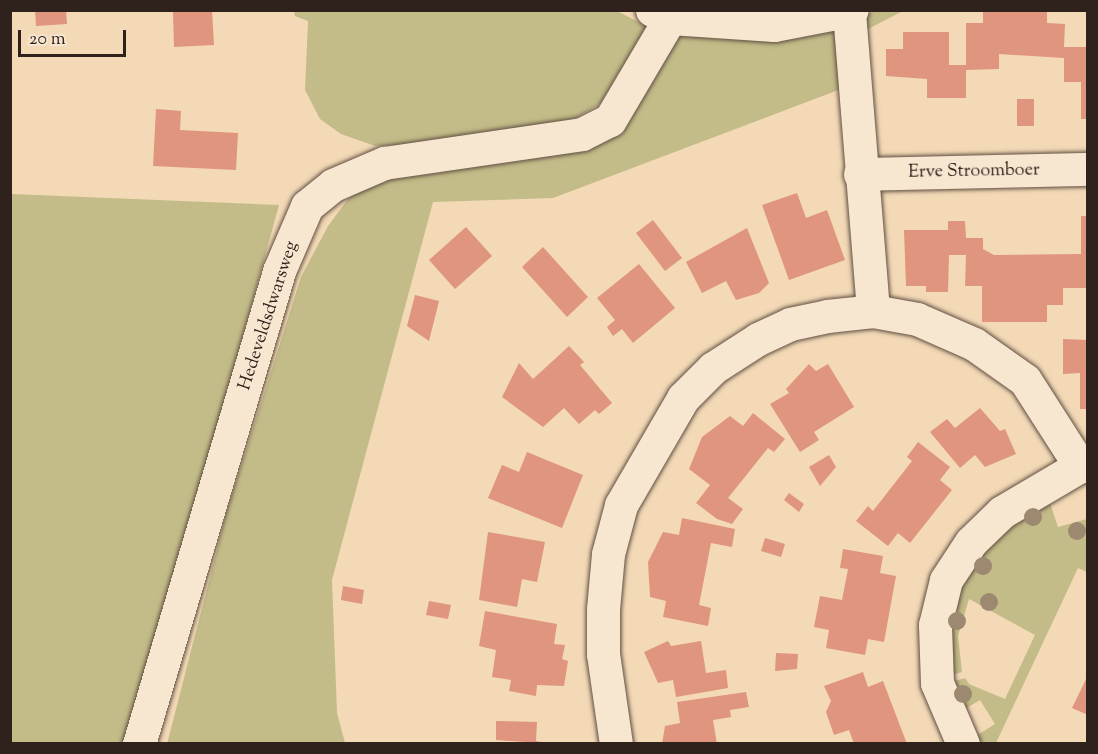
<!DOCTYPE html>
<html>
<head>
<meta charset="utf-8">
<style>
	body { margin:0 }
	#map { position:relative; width:1098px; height:754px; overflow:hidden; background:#f3d9b6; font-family:"Sorts Mill Goudy",serif }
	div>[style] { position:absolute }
	.green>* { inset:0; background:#c3bc88 }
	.building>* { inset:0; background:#df957e }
	.roads { filter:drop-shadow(0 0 2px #604f42) drop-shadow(0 0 2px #604f42) }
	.street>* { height:33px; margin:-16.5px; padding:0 16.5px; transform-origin:16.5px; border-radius:16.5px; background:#f7e6d0 }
	.trees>* { width:18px; height:18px; margin:-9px; border-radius:50%; background:#9c8970 }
	span { translate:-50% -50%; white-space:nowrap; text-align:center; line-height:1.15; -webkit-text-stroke:6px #f7e6d0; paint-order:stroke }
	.street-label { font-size:18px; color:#2f211b }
	.frame { position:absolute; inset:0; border:12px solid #2f211b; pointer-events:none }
	.scale { position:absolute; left:18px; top:30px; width:108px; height:27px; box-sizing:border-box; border:3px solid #2f211b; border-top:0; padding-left:8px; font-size:18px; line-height:21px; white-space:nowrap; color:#2f211b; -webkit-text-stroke:4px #f7e6d0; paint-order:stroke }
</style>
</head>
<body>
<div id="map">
	<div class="green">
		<div style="clip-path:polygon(294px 11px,617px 11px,652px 29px,601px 103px,567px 123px,418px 144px,375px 146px,341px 134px,320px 119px,305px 90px,308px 21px,295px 16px)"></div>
		<div style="clip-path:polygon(875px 11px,903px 11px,866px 30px,863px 17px)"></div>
		<div style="clip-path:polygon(839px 22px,841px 89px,553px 198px,433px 202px,332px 580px,337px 713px,345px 743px,167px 744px,227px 511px,301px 277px,328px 226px,348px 199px,371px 181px,583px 141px,674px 28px,696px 36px,767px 40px)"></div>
		<div style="clip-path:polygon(11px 194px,279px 205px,137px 722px,122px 743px,11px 744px)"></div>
		<div style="clip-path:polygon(1049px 500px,1058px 527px,1087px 519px,1087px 572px,1078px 568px,996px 743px,981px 743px,973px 738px,995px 724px,980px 700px,958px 713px,948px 683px,965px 678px,969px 684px,1005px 699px,1035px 635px,969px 599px,958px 636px,962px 672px,947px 677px,944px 651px,960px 581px,994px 536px)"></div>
	</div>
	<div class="building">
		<div style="clip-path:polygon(35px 10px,66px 10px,67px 24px,36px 26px)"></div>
		<div style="clip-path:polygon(212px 10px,214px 45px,174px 47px,173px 12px)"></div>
		<div style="clip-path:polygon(983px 10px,1047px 10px,1047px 23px,1065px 24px,1064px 47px,1088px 47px,1088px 119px,1081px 119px,1081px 82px,1064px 82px,1064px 58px,999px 54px,999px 69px,966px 70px,966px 98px,927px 98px,927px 79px,886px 76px,886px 49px,903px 49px,903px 32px,949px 32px,949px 65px,966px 65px,966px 23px,983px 23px)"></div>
		<div style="clip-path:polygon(1017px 99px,1034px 99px,1034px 126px,1017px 126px)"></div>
		<div style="clip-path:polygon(156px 109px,181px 111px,180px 130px,238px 133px,236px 170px,153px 166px)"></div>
		<div style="clip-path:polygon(797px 193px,806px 218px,827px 210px,845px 260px,789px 280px,762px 205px)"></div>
		<div style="clip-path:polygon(1081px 216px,1088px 216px,1088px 288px,1063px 288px,1063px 305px,1047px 305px,1047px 322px,982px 322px,982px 286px,965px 286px,966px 255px,949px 255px,948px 292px,926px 292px,926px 286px,906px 286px,904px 230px,948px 230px,948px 221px,965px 221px,966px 238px,983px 238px,983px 249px,994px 255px,1081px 254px)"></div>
		<div style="clip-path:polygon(653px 220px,682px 258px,665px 271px,636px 233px)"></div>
		<div style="clip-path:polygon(466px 227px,492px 256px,455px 289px,429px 260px)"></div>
		<div style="clip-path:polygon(747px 228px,769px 283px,759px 293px,736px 300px,726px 281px,702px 293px,686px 262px)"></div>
		<div style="clip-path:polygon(543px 247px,588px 297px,567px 317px,522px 267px)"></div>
		<div style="clip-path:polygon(639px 264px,675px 308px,633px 343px,622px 329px,613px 336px,607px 327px,615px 320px,597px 298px)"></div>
		<div style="clip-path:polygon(415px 295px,439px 301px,429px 341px,407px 326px)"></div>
		<div style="clip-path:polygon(1063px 339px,1088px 340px,1088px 409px,1080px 409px,1080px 373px,1063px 374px)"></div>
		<div style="clip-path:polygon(569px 346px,584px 362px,580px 365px,612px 403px,599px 414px,595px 410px,579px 424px,564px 408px,543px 427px,502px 397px,519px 363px,533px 379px)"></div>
		<div style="clip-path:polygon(809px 364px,816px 371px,828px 364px,854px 407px,814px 432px,819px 440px,800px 452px,770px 404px,789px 393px,786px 389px)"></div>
		<div style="clip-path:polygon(980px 408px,1000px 431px,1005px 429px,1016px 454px,985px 467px,975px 455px,960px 468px,930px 432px,947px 419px,955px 428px)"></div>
		<div style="clip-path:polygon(753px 413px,785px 439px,774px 452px,768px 448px,728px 498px,743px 509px,732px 524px,717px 519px,696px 503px,710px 485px,689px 469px,702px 437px,730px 416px,743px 426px)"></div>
		<div style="clip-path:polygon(918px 442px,950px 467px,940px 480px,952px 490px,910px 543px,898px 533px,888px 546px,856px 521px,868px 506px,873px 511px,912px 461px,907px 457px)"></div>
		<div style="clip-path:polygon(527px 452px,583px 475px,562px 528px,488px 498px,502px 465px,519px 472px)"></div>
		<div style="clip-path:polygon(829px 455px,836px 467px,820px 486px,809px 467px)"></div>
		<div style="clip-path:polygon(789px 493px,804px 504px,799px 512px,784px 500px)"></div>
		<div style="clip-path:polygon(682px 518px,735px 529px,732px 547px,711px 543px,699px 605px,711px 608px,708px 626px,663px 617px,666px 601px,650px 597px,648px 562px,663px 532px,679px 535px)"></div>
		<div style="clip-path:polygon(488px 532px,545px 542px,537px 582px,522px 579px,517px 607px,479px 600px)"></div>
		<div style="clip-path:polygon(765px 538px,785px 544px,781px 557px,761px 551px)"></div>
		<div style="clip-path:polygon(843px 549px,883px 556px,880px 573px,896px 576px,884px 642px,868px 639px,865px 655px,826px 648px,829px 630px,814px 627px,820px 596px,842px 600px,848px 569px,840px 568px)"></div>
		<div style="clip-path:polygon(343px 586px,364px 590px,362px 604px,341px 600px)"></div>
		<div style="clip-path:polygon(429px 601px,451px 605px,448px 619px,426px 615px)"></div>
		<div style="clip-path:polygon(485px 611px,557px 624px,554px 644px,565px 645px,562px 659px,568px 661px,564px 686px,537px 685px,536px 696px,509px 691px,511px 680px,492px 677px,496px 650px,479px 646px)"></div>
		<div style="clip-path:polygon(668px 641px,671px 646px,701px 641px,706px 673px,726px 670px,728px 688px,676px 697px,673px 680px,658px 683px,644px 652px)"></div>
		<div style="clip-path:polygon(776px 653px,798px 654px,797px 669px,775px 671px)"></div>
		<div style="clip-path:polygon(863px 672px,868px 687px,883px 681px,907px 744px,854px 744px,849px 730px,834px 735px,826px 712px,831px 701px,824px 686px)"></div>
		<div style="clip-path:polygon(1088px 675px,1088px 715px,1072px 708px)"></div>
		<div style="clip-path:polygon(746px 692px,749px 707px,730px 710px,731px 717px,713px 720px,717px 744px,662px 744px,665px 726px,680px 723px,677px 702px)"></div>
		<div style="clip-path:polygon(496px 721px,537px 722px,536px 741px,553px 744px,496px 740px)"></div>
	</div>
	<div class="roads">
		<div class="street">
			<div style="left:652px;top:10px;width:20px;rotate:24deg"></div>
			<div style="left:670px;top:18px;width:104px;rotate:3.9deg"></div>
			<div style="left:774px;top:25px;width:79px;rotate:-10.9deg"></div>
			<div style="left:849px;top:12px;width:300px;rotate:85.4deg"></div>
			<div style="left:860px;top:174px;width:228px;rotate:-1.3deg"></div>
			<div style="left:139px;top:744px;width:493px;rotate:-73.5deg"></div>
			<div style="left:279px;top:271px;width:71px;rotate:-66.7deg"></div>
			<div style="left:307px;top:206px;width:33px;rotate:-39deg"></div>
			<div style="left:333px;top:185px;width:56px;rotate:-23.3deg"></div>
			<div style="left:384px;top:163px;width:200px;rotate:-8.3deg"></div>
			<div style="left:582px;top:134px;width:31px;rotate:-27deg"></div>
			<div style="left:610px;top:120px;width:118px;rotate:-59.5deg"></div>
			<div style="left:616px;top:744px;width:91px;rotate:-98.2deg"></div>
			<div style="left:603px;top:654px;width:45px;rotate:-90deg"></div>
			<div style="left:603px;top:609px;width:55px;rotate:-84.8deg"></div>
			<div style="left:608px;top:554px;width:51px;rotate:-75.1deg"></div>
			<div style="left:621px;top:505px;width:124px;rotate:-59.9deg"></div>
			<div style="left:683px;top:398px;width:42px;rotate:-45deg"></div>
			<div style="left:713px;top:368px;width:54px;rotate:-32.8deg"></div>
			<div style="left:758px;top:339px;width:35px;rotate:-25deg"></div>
			<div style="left:790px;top:324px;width:38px;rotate:-12deg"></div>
			<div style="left:827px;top:316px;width:46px;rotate:-6.2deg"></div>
			<div style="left:873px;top:311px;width:45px;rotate:10.3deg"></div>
			<div style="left:917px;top:319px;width:62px;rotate:23.7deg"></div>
			<div style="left:974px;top:344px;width:62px;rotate:35.2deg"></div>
			<div style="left:1025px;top:380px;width:102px;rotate:57.4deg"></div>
			<div style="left:963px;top:744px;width:66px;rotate:-113.1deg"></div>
			<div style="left:937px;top:683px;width:58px;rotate:-92deg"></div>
			<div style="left:935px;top:625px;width:46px;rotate:-76.3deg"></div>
			<div style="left:946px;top:580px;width:45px;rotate:-56.7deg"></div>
			<div style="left:971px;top:542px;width:43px;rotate:-44.1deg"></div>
			<div style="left:1002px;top:512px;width:91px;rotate:-30.5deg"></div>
			<div style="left:1080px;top:466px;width:8px"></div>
		</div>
	</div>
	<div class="trees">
		<div style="left:1033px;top:517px"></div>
		<div style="left:1077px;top:531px"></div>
		<div style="left:983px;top:566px"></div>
		<div style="left:989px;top:602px"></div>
		<div style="left:957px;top:621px"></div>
		<div style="left:963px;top:694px"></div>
	</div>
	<div class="street-label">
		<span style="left:974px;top:172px;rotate:-1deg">Erve Stroomboer</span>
		<span style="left:269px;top:316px;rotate:-72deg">Hedeveldsdwarsweg</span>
	</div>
	<div class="frame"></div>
	<div class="scale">20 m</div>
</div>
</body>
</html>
